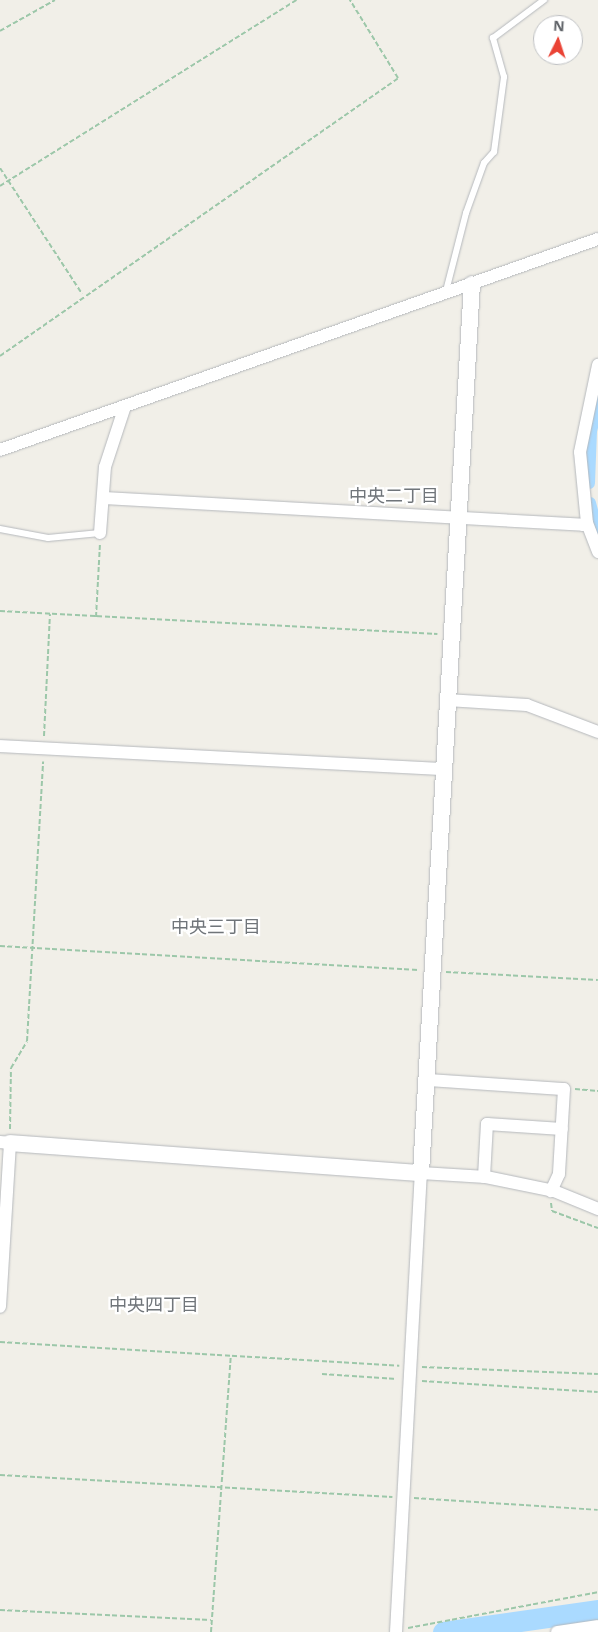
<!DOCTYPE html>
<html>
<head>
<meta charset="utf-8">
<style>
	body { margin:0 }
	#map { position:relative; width:598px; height:1632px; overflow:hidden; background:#f1efe8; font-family:"Noto Sans","Noto Sans JP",sans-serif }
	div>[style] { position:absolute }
	.canal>* { height:12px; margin:-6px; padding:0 6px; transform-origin:6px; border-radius:6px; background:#aadaff }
	.river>* { height:21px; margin:-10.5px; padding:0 10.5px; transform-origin:10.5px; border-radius:10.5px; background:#aadaff }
	.path>* { height:2px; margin-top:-1px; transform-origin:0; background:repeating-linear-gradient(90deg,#9cc7a9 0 5px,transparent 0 7.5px) }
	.roads { filter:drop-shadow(0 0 1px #b5b8bc) drop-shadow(0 0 1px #b5b8bc) }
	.service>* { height:6px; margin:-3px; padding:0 3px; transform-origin:3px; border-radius:3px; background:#fff }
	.minor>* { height:12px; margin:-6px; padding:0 6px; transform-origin:6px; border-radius:6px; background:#fff }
	.tertiary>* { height:16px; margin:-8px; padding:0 8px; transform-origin:8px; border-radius:8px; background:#fff }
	span { translate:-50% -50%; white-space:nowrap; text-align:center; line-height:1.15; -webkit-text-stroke:4.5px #fff; paint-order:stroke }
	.neighbourhood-label { font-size:18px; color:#70757a }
	.north { position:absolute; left:533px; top:15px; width:50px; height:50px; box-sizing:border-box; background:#fff; border:1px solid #bfc1c3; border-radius:50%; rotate:4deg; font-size:14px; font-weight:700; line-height:20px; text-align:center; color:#5f6368 }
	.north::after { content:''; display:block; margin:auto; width:18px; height:22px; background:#ea4335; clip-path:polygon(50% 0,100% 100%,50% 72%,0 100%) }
</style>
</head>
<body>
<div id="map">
	<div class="canal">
		<div style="left:589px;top:483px;width:52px;rotate:-87.8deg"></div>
		<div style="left:591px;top:431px;width:30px;rotate:-76deg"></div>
		<div style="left:590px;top:503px;width:31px;rotate:75deg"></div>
	</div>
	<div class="river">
		<div style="left:443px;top:1632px;width:157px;rotate:-8.1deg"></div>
	</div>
	<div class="path">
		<div style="left:0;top:31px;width:63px;rotate:-29.4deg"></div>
		<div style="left:0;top:168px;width:150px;rotate:56.9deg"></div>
		<div style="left:0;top:186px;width:350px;rotate:-32.1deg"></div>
		<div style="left:0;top:356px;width:485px;rotate:-34.9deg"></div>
		<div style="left:398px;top:78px;width:92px;rotate:-121.6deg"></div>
		<div style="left:0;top:611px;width:438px;rotate:3deg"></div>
		<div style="left:96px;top:617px;width:73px;rotate:-86.9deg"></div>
		<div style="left:44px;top:736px;width:122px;rotate:-87.2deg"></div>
		<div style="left:0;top:946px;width:419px;rotate:3.3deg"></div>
		<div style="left:446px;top:972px;width:152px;rotate:3deg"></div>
		<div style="left:575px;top:1089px;width:23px;rotate:5deg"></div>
		<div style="left:10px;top:1129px;width:61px;rotate:-89.1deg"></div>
		<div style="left:11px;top:1068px;width:31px;rotate:-59deg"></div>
		<div style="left:27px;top:1041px;width:280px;rotate:-86.7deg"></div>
		<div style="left:551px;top:1203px;width:8px;rotate:83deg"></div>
		<div style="left:552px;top:1211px;width:49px;rotate:20.3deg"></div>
		<div style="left:0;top:1342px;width:400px;rotate:3.4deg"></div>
		<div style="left:422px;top:1367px;width:176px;rotate:2.3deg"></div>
		<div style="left:322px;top:1374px;width:75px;rotate:3.8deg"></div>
		<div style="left:422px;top:1381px;width:176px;rotate:3.6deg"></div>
		<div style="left:0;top:1475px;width:393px;rotate:3.2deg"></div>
		<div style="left:414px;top:1498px;width:184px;rotate:3.7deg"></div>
		<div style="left:0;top:1610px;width:211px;rotate:2.7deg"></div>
		<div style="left:408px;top:1628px;width:193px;rotate:-10.7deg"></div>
		<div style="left:211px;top:1632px;width:277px;rotate:-85.9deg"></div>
	</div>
	<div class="roads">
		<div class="service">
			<div style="left:446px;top:291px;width:81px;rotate:-75.6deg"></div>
			<div style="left:466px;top:213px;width:53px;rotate:-70.2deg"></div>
			<div style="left:484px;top:163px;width:15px;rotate:-48deg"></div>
			<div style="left:494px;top:152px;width:76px;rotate:-82.4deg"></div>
			<div style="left:504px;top:77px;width:41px;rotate:-105.8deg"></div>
			<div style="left:493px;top:38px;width:64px;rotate:-36.7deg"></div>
			<div style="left:0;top:529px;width:49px;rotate:10.6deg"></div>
			<div style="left:48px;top:538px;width:52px;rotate:-5.5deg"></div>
		</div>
		<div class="minor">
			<div style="left:0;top:450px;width:634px;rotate:-19.44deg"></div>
			<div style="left:104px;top:498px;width:480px;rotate:3.2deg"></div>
			<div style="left:583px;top:525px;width:4px;rotate:-27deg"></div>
			<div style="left:587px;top:523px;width:71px;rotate:-95.6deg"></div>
			<div style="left:580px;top:452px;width:89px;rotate:-78.3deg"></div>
			<div style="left:587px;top:523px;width:31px;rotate:69deg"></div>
			<div style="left:100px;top:533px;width:66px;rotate:-85.7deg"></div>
			<div style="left:105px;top:467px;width:64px;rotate:-71.8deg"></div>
			<div style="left:447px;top:700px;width:80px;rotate:3.6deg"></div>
			<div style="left:527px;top:705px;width:76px;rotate:20.8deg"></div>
			<div style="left:0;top:746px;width:445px;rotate:3deg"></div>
			<div style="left:427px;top:1080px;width:137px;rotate:3.8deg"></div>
			<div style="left:564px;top:1089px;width:85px;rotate:93.4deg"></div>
			<div style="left:559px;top:1174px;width:19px;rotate:115deg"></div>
			<div style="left:0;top:1142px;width:10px;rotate:6deg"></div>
			<div style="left:10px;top:1143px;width:164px;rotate:93.5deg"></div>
			<div style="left:484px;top:1177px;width:53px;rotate:-86.8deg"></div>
			<div style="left:487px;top:1124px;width:75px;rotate:3.8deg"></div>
			<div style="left:396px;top:1632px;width:460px;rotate:-86.9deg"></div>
			<div style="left:421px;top:1173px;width:65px;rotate:3.5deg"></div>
			<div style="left:486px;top:1177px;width:69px;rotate:11.6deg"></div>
			<div style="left:554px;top:1191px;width:48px;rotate:22.2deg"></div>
			<div style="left:557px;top:1632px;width:41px;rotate:-8.3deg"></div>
		</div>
		<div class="tertiary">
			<div style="left:10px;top:1143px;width:412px;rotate:4.2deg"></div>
			<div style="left:421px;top:1173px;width:890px;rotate:-86.72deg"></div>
		</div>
	</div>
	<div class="neighbourhood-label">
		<span style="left:394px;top:495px">中央二丁目</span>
		<span style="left:216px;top:926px">中央三丁目</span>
		<span style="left:154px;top:1304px">中央四丁目</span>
	</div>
	<div class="north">N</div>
</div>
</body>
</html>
